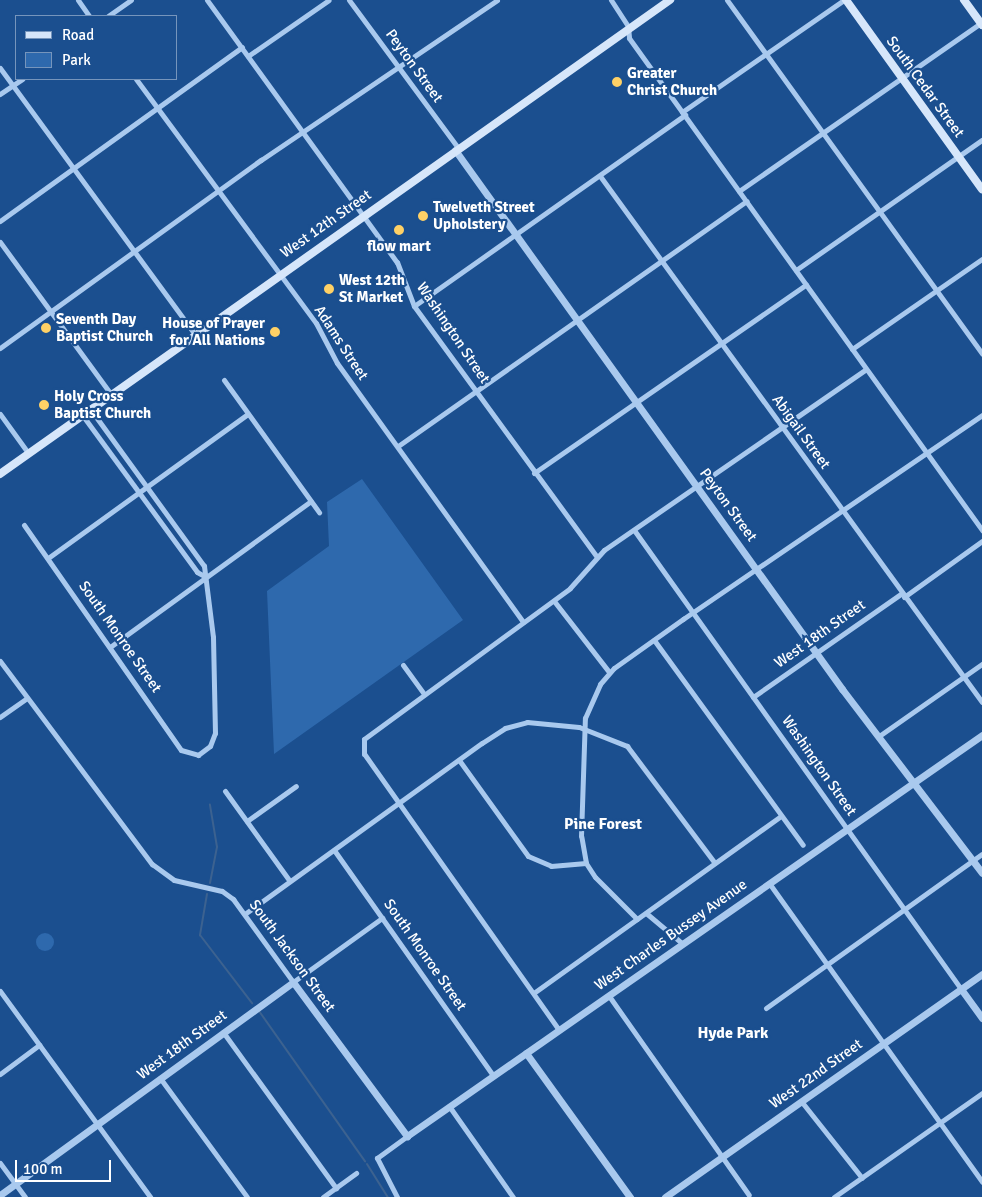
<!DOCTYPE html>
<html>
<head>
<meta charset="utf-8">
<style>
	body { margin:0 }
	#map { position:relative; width:982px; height:1197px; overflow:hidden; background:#1b4f8f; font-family:Signika,sans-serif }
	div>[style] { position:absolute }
	.green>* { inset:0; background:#2e69ad }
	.round { border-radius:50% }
	.stream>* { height:2px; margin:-1px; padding:0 1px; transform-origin:1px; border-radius:1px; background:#3c6290 }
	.minor>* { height:5px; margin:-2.5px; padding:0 2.5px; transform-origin:2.5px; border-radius:2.5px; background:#a9c9ee }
	.tertiary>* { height:7px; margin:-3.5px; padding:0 3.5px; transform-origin:3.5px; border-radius:3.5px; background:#a9c9ee }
	.secondary>* { height:8px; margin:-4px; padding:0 4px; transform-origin:4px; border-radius:4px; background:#d6e6fa }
	.dots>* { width:14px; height:14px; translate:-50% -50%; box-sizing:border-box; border:2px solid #1b4f8f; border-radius:50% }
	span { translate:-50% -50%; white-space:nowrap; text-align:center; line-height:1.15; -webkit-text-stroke:4.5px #1b4f8f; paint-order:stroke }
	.street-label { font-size:15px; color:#fff }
	.poi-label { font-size:15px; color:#fff; font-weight:700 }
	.left { translate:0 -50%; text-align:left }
	.right { translate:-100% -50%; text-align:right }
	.neighbourhood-label { font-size:16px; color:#fff; font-weight:700 }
	.legend { position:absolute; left:15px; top:15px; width:162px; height:65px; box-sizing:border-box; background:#1b4f8f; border:1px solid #7695bc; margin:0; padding:6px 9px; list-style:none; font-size:15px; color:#fff }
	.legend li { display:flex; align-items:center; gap:10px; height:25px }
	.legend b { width:25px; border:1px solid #7695bc }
	.scale { position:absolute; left:15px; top:1160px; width:96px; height:22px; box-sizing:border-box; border:2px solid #fff; border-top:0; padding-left:6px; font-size:15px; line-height:18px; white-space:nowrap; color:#fff; -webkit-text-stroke:4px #1b4f8f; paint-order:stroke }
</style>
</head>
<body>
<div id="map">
	<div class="green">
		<div style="clip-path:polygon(362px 479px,463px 620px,274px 754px,267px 591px,329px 546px,327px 502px)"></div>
		<div class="round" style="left:36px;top:933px;width:18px;height:18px"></div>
	</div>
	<div class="stream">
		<div style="left:210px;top:883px;width:37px;rotate:-79deg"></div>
		<div style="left:217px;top:847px;width:43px;rotate:-99.5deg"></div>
		<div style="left:207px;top:894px;width:42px;rotate:99.7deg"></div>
		<div style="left:200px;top:935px;width:86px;rotate:52.6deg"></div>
		<div style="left:259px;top:1011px;width:184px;rotate:54.8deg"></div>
		<div style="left:367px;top:1164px;width:39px;rotate:58deg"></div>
	</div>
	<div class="minor">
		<div style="left:78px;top:0;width:19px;rotate:55deg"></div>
		<div style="left:207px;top:0;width:324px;rotate:54.1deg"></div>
		<div style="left:397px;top:262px;width:47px;rotate:68.9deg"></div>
		<div style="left:414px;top:306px;width:309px;rotate:53.9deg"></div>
		<div style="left:349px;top:0;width:184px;rotate:53.6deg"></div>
		<div style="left:611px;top:0;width:31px;rotate:57deg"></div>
		<div style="left:628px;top:26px;width:12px;rotate:85deg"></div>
		<div style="left:629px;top:38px;width:606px;rotate:54.34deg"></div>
		<div style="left:727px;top:0;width:436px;rotate:54.2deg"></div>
		<div style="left:108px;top:16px;width:28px;rotate:-35deg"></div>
		<div style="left:248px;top:56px;width:98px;rotate:-34.7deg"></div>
		<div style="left:0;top:68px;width:330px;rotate:53.8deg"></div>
		<div style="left:136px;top:79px;width:303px;rotate:53.6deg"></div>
		<div style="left:316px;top:323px;width:45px;rotate:62.3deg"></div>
		<div style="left:337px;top:363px;width:319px;rotate:54.3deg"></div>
		<div style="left:0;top:94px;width:27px;rotate:-34deg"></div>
		<div style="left:682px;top:112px;width:197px;rotate:-34.7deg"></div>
		<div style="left:600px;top:176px;width:650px;rotate:54.01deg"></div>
		<div style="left:739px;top:191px;width:296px;rotate:-34.8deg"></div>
		<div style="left:0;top:221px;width:298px;rotate:-35.7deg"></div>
		<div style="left:0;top:242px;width:188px;rotate:53.9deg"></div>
		<div style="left:796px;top:270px;width:227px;rotate:-35deg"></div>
		<div style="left:414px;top:306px;width:332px;rotate:-35.2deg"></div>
		<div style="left:0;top:348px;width:322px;rotate:-35.8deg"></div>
		<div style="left:261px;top:160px;width:285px;rotate:-34.1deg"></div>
		<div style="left:852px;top:349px;width:158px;rotate:-34.7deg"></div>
		<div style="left:224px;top:380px;width:163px;rotate:54.3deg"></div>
		<div style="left:0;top:414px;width:49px;rotate:54.1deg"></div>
		<div style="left:83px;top:416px;width:193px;rotate:53.8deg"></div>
		<div style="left:197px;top:572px;width:10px;rotate:29deg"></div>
		<div style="left:398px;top:446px;width:426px;rotate:-35.1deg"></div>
		<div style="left:534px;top:473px;width:331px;rotate:-34.7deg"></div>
		<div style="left:24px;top:525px;width:274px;rotate:55.1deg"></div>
		<div style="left:181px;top:750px;width:18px;rotate:16deg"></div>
		<div style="left:198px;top:755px;width:15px;rotate:-37deg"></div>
		<div style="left:210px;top:746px;width:14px;rotate:-69deg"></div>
		<div style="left:215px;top:733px;width:96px;rotate:-91.2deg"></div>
		<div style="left:213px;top:637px;width:72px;rotate:-97.2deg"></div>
		<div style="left:204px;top:566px;width:193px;rotate:-125.9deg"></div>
		<div style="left:634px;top:530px;width:564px;rotate:54.53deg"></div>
		<div style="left:48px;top:558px;width:246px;rotate:-35.8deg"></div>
		<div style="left:904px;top:597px;width:96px;rotate:-35.7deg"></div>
		<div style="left:554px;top:601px;width:90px;rotate:52.2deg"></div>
		<div style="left:654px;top:640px;width:253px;rotate:54deg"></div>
		<div style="left:110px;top:647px;width:248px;rotate:-36deg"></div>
		<div style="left:0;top:661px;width:254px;rotate:53.2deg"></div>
		<div style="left:152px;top:864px;width:27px;rotate:36deg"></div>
		<div style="left:174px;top:880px;width:49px;rotate:12.9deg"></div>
		<div style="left:222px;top:891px;width:14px;rotate:36deg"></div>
		<div style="left:233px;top:899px;width:102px;rotate:54.1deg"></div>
		<div style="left:293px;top:982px;width:110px;rotate:-35.7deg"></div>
		<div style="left:403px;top:665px;width:36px;rotate:54deg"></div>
		<div style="left:753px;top:697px;width:182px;rotate:-34.9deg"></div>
		<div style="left:0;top:717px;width:33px;rotate:-35deg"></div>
		<div style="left:879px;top:736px;width:126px;rotate:-35deg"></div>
		<div style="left:459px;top:760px;width:118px;rotate:54.3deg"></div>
		<div style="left:528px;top:856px;width:25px;rotate:23deg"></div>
		<div style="left:551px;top:866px;width:35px;rotate:-5deg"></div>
		<div style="left:225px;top:791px;width:110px;rotate:54.3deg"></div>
		<div style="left:247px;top:821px;width:60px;rotate:-35.5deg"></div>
		<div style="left:334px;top:850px;width:276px;rotate:54.8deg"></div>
		<div style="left:769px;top:883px;width:367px;rotate:54.5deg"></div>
		<div style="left:246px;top:913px;width:291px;rotate:-35.8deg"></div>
		<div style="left:482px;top:743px;width:27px;rotate:-33deg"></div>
		<div style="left:505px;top:728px;width:23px;rotate:-15deg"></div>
		<div style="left:527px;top:722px;width:52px;rotate:5.5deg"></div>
		<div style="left:579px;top:727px;width:52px;rotate:21.6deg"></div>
		<div style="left:627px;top:746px;width:146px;rotate:53.1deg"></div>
		<div style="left:646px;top:913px;width:48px;rotate:40deg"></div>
		<div style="left:637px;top:919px;width:59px;rotate:-135deg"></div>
		<div style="left:595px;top:877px;width:17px;rotate:-123deg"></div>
		<div style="left:586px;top:863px;width:27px;rotate:-100deg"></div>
		<div style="left:581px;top:836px;width:118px;rotate:-88.1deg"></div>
		<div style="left:585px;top:718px;width:37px;rotate:-66deg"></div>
		<div style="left:600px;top:684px;width:21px;rotate:-49deg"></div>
		<div style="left:614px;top:668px;width:85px;rotate:-35.4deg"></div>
		<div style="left:683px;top:619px;width:362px;rotate:-34.3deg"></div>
		<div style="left:0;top:991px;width:255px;rotate:53.9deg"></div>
		<div style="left:535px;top:992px;width:302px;rotate:-35.6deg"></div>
		<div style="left:609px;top:996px;width:243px;rotate:54.9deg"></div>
		<div style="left:766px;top:1008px;width:265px;rotate:-35.5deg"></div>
		<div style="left:559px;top:1030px;width:338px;rotate:-125.2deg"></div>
		<div style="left:364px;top:754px;width:15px;rotate:-90deg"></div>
		<div style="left:364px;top:739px;width:255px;rotate:-36.2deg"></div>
		<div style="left:570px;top:588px;width:51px;rotate:-48.2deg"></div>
		<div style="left:604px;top:550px;width:318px;rotate:-34.6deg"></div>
		<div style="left:223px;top:1032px;width:193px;rotate:54.1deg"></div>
		<div style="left:0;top:1074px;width:49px;rotate:-36.6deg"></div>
		<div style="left:160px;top:1078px;width:147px;rotate:53.8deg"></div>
		<div style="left:801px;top:1101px;width:98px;rotate:51.6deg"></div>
		<div style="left:449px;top:1106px;width:111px;rotate:54.9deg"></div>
		<div style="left:0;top:1163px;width:42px;rotate:53.7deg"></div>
		<div style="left:323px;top:1197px;width:41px;rotate:-36deg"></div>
		<div style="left:397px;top:1197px;width:44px;rotate:-117.1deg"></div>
		<div style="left:377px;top:1158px;width:37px;rotate:-36deg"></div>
		<div style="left:834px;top:1197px;width:181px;rotate:-35.1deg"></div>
	</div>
	<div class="tertiary">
		<div style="left:455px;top:150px;width:664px;rotate:54.32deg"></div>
		<div style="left:842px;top:689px;width:231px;rotate:52.7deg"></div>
		<div style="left:961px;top:989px;width:36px;rotate:54deg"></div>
		<div style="left:526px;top:1053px;width:178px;rotate:54.2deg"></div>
		<div style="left:0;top:1195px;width:362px;rotate:-36deg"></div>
		<div style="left:293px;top:982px;width:192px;rotate:53.5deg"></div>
		<div style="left:407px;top:1136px;width:701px;rotate:-34.89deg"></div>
		<div style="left:665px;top:1197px;width:388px;rotate:-35.1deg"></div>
	</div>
	<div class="secondary">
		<div style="left:846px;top:0;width:233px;rotate:54.3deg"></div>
		<div style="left:964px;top:0;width:31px;rotate:54deg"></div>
		<div style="left:0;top:474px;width:821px;rotate:-35.28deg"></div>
	</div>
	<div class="dots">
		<div style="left:617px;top:82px;background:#ffd166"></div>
		<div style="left:423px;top:216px;background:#ffd166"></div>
		<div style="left:399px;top:230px;background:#ffd166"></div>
		<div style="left:329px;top:289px;background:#ffd166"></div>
		<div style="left:46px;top:328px;background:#ffd166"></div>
		<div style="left:275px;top:332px;background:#ffd166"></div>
		<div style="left:44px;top:405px;background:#ffd166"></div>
	</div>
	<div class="street-label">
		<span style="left:414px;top:66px;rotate:54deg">Peyton Street</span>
		<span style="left:925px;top:87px;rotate:54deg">South Cedar Street</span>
		<span style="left:326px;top:224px;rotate:-35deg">West 12th Street</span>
		<span style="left:453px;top:333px;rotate:56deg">Washington Street</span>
		<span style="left:341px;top:343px;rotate:57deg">Adams Street</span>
		<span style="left:801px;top:432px;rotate:54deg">Abigail Street</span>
		<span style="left:728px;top:505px;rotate:54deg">Peyton Street</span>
		<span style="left:820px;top:634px;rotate:-35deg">West 18th Street</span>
		<span style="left:120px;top:637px;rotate:55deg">South Monroe Street</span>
		<span style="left:819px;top:766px;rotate:55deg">Washington Street</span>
		<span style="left:671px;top:935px;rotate:-35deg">West Charles Bussey Avenue</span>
		<span style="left:425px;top:955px;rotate:55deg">South Monroe Street</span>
		<span style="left:292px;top:956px;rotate:54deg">South Jackson Street</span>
		<span style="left:182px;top:1045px;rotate:-36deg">West 18th Street</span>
		<span style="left:816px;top:1074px;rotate:-35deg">West 22nd Street</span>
	</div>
	<div class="poi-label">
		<span class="left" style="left:627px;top:82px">Greater<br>Christ Church</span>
		<span class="left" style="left:433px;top:216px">Twelveth Street<br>Upholstery</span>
		<span style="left:399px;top:247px">flow mart</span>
		<span class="left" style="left:339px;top:289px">West 12th<br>St Market</span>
		<span class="left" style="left:56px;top:328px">Seventh Day<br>Baptist Church</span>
		<span class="right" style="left:265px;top:332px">House of Prayer<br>for All Nations</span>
		<span class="left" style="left:54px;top:405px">Holy Cross<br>Baptist Church</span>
	</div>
	<div class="neighbourhood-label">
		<span style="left:603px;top:824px">Pine Forest</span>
		<span style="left:733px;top:1033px">Hyde Park</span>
	</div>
	<ul class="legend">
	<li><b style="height:6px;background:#d6e6fa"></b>Road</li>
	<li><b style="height:14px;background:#2e69ad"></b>Park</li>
	</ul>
	<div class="scale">100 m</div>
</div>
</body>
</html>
